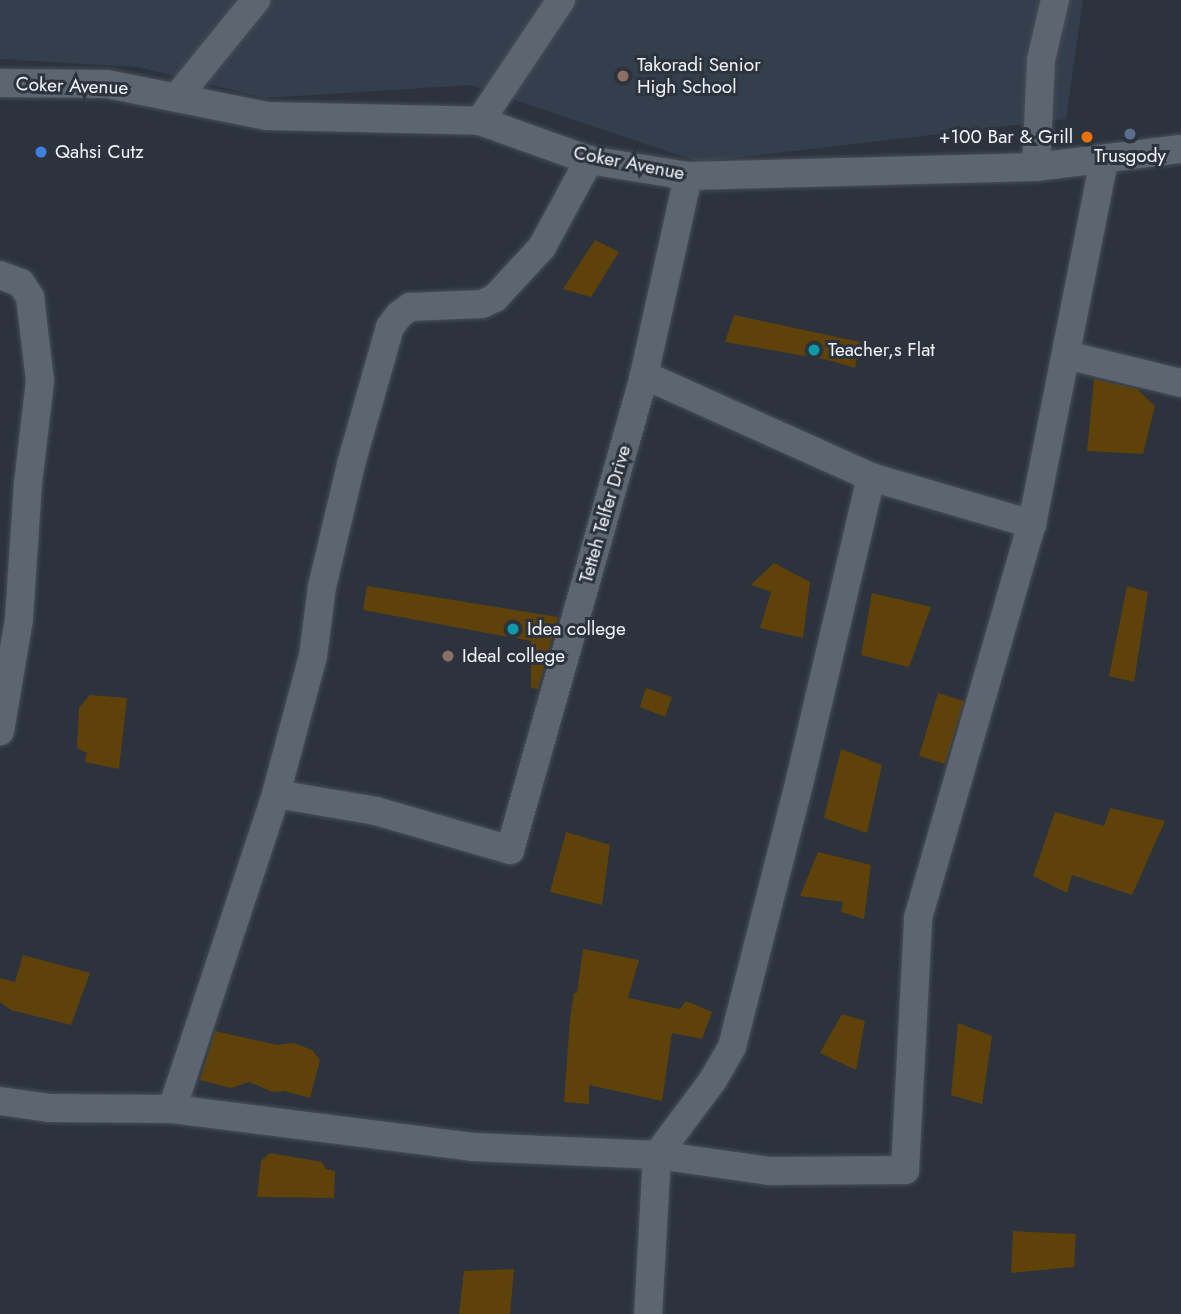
<!DOCTYPE html>
<html>
<head>
<meta charset="utf-8">
<style>
	body { margin:0 }
	#map { position:relative; width:1181px; height:1314px; overflow:hidden; background:#2c333d; font-family:Jost,sans-serif }
	div>[style] { position:absolute }
	.built>* { inset:0; background:#343f4e }
	.building>* { inset:0; background:#5e420a }
	.roads { filter:drop-shadow(0 0 2px #494e57) drop-shadow(0 0 2px #494e57) }
	.minor>* { height:28px; margin:-14px; padding:0 14px; transform-origin:14px; border-radius:14px; background:#5d6570 }
	.dots>* { width:19px; height:19px; translate:-50% -50%; box-sizing:border-box; border:4px solid #2c333d; border-radius:50% }
	span { translate:-50% -50%; white-space:nowrap; text-align:center; line-height:1.15; -webkit-text-stroke:6px #2c333d; paint-order:stroke }
	.poi-label { font-size:19px; color:#eff4fa }
	.left { translate:0 -50%; text-align:left }
	.right { translate:-100% -50%; text-align:right }
	.street-label { font-size:19px; color:#eff4fa }
</style>
</head>
<body>
<div id="map">
	<div class="built">
		<div style="clip-path:polygon(0 0,1083px 0,1066px 119px,700px 162px,470px 85px,265px 98px,137px 67px,0 59px)"></div>
	</div>
	<div class="building">
		<div style="clip-path:polygon(595px 240px,619px 252px,591px 297px,563px 289px)"></div>
		<div style="clip-path:polygon(734px 315px,860px 342px,855px 368px,828px 360px,725px 342px)"></div>
		<div style="clip-path:polygon(1094px 379px,1137px 389px,1155px 406px,1143px 454px,1087px 451px)"></div>
		<div style="clip-path:polygon(774px 563px,810px 582px,803px 638px,760px 628px,771px 592px,751px 585px)"></div>
		<div style="clip-path:polygon(367px 586px,558px 617px,538px 689px,531px 688px,531px 641px,363px 610px)"></div>
		<div style="clip-path:polygon(1127px 586px,1148px 592px,1134px 682px,1109px 676px)"></div>
		<div style="clip-path:polygon(872px 593px,931px 607px,909px 667px,861px 655px)"></div>
		<div style="clip-path:polygon(646px 688px,672px 697px,665px 717px,640px 707px)"></div>
		<div style="clip-path:polygon(938px 693px,964px 701px,945px 764px,919px 756px)"></div>
		<div style="clip-path:polygon(90px 695px,127px 698px,119px 769px,85px 762px,87px 753px,77px 748px,79px 708px)"></div>
		<div style="clip-path:polygon(841px 749px,882px 765px,867px 833px,824px 818px)"></div>
		<div style="clip-path:polygon(1110px 808px,1165px 821px,1132px 895px,1072px 875px,1067px 893px,1033px 876px,1055px 812px,1104px 826px)"></div>
		<div style="clip-path:polygon(566px 832px,610px 845px,602px 905px,550px 892px)"></div>
		<div style="clip-path:polygon(818px 852px,871px 865px,864px 919px,841px 912px,843px 902px,800px 896px)"></div>
		<div style="clip-path:polygon(583px 949px,639px 960px,628px 998px,680px 1009px,686px 1001px,712px 1012px,702px 1039px,672px 1033px,662px 1101px,589px 1085px,589px 1104px,564px 1102px,570px 1019px,574px 993px,577px 993px)"></div>
		<div style="clip-path:polygon(23px 955px,90px 973px,71px 1025px,11px 1010px,0 1002px,0 978px,15px 982px)"></div>
		<div style="clip-path:polygon(842px 1014px,865px 1021px,856px 1070px,820px 1053px)"></div>
		<div style="clip-path:polygon(958px 1023px,992px 1036px,982px 1104px,951px 1095px)"></div>
		<div style="clip-path:polygon(215px 1031px,277px 1045px,294px 1043px,312px 1050px,320px 1060px,310px 1098px,284px 1091px,273px 1092px,249px 1082px,231px 1088px,200px 1080px)"></div>
		<div style="clip-path:polygon(270px 1153px,322px 1162px,326px 1169px,335px 1171px,334px 1198px,257px 1197px,261px 1161px)"></div>
		<div style="clip-path:polygon(1013px 1231px,1076px 1234px,1074px 1267px,1011px 1273px)"></div>
		<div style="clip-path:polygon(514px 1269px,510px 1314px,459px 1314px,464px 1271px)"></div>
	</div>
	<div class="roads">
		<div class="minor">
			<div style="left:0;top:83px;width:107px;rotate:0.5deg"></div>
			<div style="left:107px;top:84px;width:163px;rotate:11.3deg"></div>
			<div style="left:267px;top:116px;width:213px;rotate:1.3deg"></div>
			<div style="left:480px;top:121px;width:116px;rotate:19.7deg"></div>
			<div style="left:589px;top:160px;width:100px;rotate:9.2deg"></div>
			<div style="left:688px;top:176px;width:348px;rotate:-1.5deg"></div>
			<div style="left:1036px;top:167px;width:146px;rotate:-7.1deg"></div>
			<div style="left:178px;top:96px;width:124px;rotate:-50.9deg"></div>
			<div style="left:480px;top:121px;width:146px;rotate:-56.2deg"></div>
			<div style="left:1036px;top:167px;width:107px;rotate:-87.3deg"></div>
			<div style="left:1041px;top:60px;width:62px;rotate:-76.9deg"></div>
			<div style="left:0;top:275px;width:22px;rotate:21deg"></div>
			<div style="left:21px;top:283px;width:17px;rotate:57deg"></div>
			<div style="left:30px;top:297px;width:85px;rotate:83.2deg"></div>
			<div style="left:40px;top:381px;width:103px;rotate:96.7deg"></div>
			<div style="left:28px;top:483px;width:136px;rotate:93.8deg"></div>
			<div style="left:19px;top:619px;width:114px;rotate:99.6deg"></div>
			<div style="left:1066px;top:355px;width:118px;rotate:13.7deg"></div>
			<div style="left:644px;top:375px;width:249px;rotate:24.2deg"></div>
			<div style="left:871px;top:477px;width:315px;rotate:103.2deg"></div>
			<div style="left:799px;top:784px;width:271px;rotate:104.3deg"></div>
			<div style="left:732px;top:1047px;width:38px;rotate:120deg"></div>
			<div style="left:713px;top:1080px;width:94px;rotate:126.7deg"></div>
			<div style="left:657px;top:1155px;width:159px;rotate:93.2deg"></div>
			<div style="left:871px;top:477px;width:168px;rotate:16.3deg"></div>
			<div style="left:276px;top:794px;width:143px;rotate:-75deg"></div>
			<div style="left:313px;top:656px;width:70px;rotate:-82.6deg"></div>
			<div style="left:322px;top:587px;width:126px;rotate:-76.7deg"></div>
			<div style="left:351px;top:464px;width:142px;rotate:-74.1deg"></div>
			<div style="left:390px;top:327px;width:15px;rotate:-53deg"></div>
			<div style="left:399px;top:315px;width:14px;rotate:-36deg"></div>
			<div style="left:410px;top:307px;width:72px;rotate:-2.4deg"></div>
			<div style="left:482px;top:304px;width:14px;rotate:-25deg"></div>
			<div style="left:495px;top:298px;width:69px;rotate:-47.3deg"></div>
			<div style="left:542px;top:247px;width:99px;rotate:-61.6deg"></div>
			<div style="left:0;top:1101px;width:49px;rotate:8.1deg"></div>
			<div style="left:49px;top:1108px;width:123px;rotate:0.5deg"></div>
			<div style="left:172px;top:1109px;width:303px;rotate:7.2deg"></div>
			<div style="left:473px;top:1147px;width:184px;rotate:2.5deg"></div>
			<div style="left:657px;top:1155px;width:113px;rotate:8.1deg"></div>
			<div style="left:769px;top:1171px;width:136px;rotate:-0.4deg"></div>
			<div style="left:905px;top:1170px;width:252px;rotate:-87deg"></div>
			<div style="left:918px;top:918px;width:410px;rotate:-73.9deg"></div>
			<div style="left:1032px;top:524px;width:370px;rotate:-78.8deg"></div>
			<div style="left:172px;top:1109px;width:332px;rotate:-71.7deg"></div>
			<div style="left:276px;top:794px;width:101px;rotate:9.6deg"></div>
			<div style="left:376px;top:811px;width:140px;rotate:16.2deg"></div>
			<div style="left:510px;top:850px;width:494px;rotate:-74.2deg"></div>
			<div style="left:644px;top:375px;width:204px;rotate:-77.5deg"></div>
		</div>
	</div>
	<div class="dots">
		<div style="left:623px;top:76px;background:#8d6e63"></div>
		<div style="left:1130px;top:134px;background:#5c6f8a"></div>
		<div style="left:1087px;top:137px;background:#e8710a"></div>
		<div style="left:41px;top:152px;background:#3f7fe0"></div>
		<div style="left:814px;top:350px;background:#0f9aa8"></div>
		<div style="left:513px;top:629px;background:#0f9aa8"></div>
		<div style="left:448px;top:656px;background:#8d6e63"></div>
	</div>
	<div class="poi-label">
		<span class="left" style="left:637px;top:76px">Takoradi Senior<br>High School</span>
		<span class="right" style="left:1073px;top:137px">+100 Bar &amp; Grill</span>
		<span class="left" style="left:55px;top:152px">Qahsi Cutz</span>
		<span style="left:1130px;top:156px">Trusgody</span>
		<span class="left" style="left:828px;top:350px">Teacher,s Flat</span>
		<span class="left" style="left:527px;top:629px">Idea college</span>
		<span class="left" style="left:462px;top:656px">Ideal college</span>
	</div>
	<div class="street-label">
		<span style="left:72px;top:86px;rotate:2deg">Coker Avenue</span>
		<span style="left:629px;top:163px;rotate:11deg">Coker Avenue</span>
		<span style="left:605px;top:514px;rotate:-74deg">Tetteh Telfer Drive</span>
	</div>
</div>
</body>
</html>
